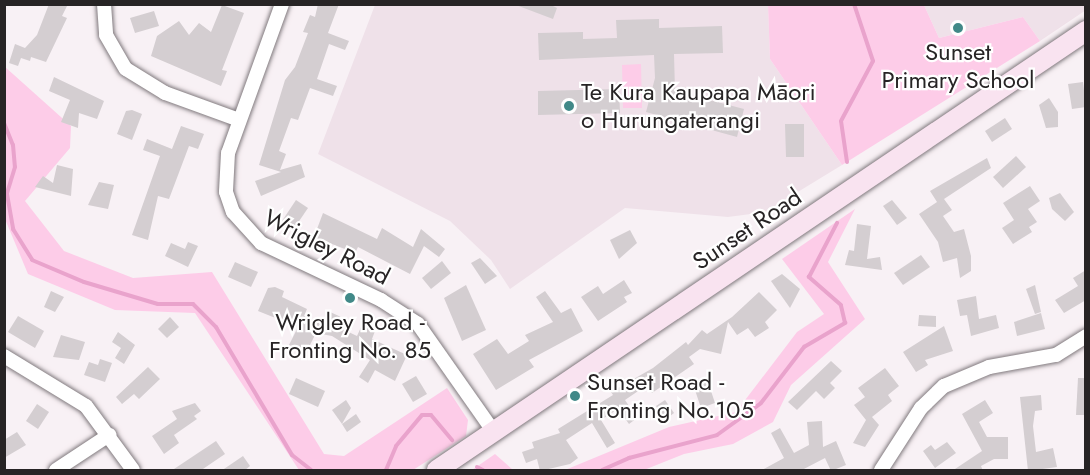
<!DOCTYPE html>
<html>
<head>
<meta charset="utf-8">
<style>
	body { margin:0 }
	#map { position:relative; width:1090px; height:475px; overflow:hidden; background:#f8f1f5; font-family:Jost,sans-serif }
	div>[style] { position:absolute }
	.built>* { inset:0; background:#efe1e9 }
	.green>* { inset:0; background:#fdcce8 }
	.stream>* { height:4px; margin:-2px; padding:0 2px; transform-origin:2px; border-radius:2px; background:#e9a3cc }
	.building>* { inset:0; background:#d4ced1 }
	.roads { filter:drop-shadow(0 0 2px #817a7e) drop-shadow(0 0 2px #817a7e) }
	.street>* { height:14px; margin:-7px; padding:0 7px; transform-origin:7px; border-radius:7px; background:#fff }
	.secondary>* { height:20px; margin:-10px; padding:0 10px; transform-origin:10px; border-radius:10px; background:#f9e3f0 }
	.dots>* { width:16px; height:16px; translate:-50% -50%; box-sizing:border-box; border:3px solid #fff; border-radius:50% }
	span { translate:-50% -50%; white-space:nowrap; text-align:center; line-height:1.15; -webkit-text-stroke:4.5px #fff; paint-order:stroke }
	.poi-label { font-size:24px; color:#272425 }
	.left { translate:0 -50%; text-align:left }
	.street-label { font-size:24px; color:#272425 }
	.frame { position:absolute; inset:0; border:6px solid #272425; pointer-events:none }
</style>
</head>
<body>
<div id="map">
	<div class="built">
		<div style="clip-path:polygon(768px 4px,770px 59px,842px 165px,765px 212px,728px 217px,625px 208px,510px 289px,491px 260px,450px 221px,318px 154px,375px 5px)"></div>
		<div style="clip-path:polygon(1085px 4px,1086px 10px,1040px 41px,1023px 17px,939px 38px,924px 5px)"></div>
	</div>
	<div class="green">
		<div style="clip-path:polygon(768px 5px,924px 5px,939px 38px,1023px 17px,1040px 41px,842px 165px,770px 59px)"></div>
		<div style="clip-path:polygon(641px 64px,642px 108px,623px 108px,622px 65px)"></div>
		<div style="clip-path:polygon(4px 66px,71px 126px,70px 148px,25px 201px,64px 251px,133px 278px,212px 272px,324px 454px,344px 456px,447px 388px,468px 420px,466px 436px,413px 470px,299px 470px,195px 313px,115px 310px,28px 274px,5px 219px)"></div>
		<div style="clip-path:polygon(855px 209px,828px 262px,865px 319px,791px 385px,773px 422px,733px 444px,684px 454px,644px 470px,565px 470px,669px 427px,736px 412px,797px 332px,824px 314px,782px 259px)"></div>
		<div style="clip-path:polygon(495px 454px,513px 470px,472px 470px)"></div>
	</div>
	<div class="stream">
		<div style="left:4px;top:123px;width:24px;rotate:68deg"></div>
		<div style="left:13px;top:145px;width:22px;rotate:85deg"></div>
		<div style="left:15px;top:167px;width:28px;rotate:107deg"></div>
		<div style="left:7px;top:194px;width:36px;rotate:80deg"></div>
		<div style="left:13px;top:229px;width:36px;rotate:58deg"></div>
		<div style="left:32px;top:260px;width:56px;rotate:22.9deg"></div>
		<div style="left:84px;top:282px;width:77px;rotate:16.6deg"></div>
		<div style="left:158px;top:304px;width:35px"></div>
		<div style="left:193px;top:304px;width:33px;rotate:45deg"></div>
		<div style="left:216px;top:327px;width:149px;rotate:59.3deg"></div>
		<div style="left:292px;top:455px;width:24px;rotate:38deg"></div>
		<div style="left:847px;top:162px;width:41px;rotate:-98.3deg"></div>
		<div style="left:841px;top:121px;width:68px;rotate:-61.9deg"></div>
		<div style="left:873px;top:61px;width:60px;rotate:-108.4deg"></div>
		<div style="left:477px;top:467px;width:7px;rotate:27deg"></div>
		<div style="left:386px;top:470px;width:26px;rotate:-67deg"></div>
		<div style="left:396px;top:446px;width:40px;rotate:-50deg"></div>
		<div style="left:422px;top:415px;width:9px"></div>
		<div style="left:431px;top:415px;width:33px;rotate:50deg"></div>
		<div style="left:602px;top:470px;width:30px;rotate:-24deg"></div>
		<div style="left:629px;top:458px;width:91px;rotate:-14.6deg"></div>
		<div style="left:717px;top:435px;width:54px;rotate:-36deg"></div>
		<div style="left:761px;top:403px;width:71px;rotate:-52.5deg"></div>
		<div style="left:804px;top:347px;width:48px;rotate:-30.3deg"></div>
		<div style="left:845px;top:323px;width:18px;rotate:-103deg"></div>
		<div style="left:841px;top:305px;width:43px;rotate:-138.8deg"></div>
		<div style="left:809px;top:277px;width:61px;rotate:-62.6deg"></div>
	</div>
	<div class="building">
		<div style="clip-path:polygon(49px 4px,68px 4px,62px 16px,67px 18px,46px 62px,31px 57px,30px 61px,21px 58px,18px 66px,9px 63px,15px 44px,25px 48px,37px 35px)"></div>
		<div style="clip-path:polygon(318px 4px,339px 4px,328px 33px,349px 41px,345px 50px,329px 44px,317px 79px,337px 86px,333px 96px,310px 88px,298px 120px,291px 118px,279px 151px,286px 154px,280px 170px,301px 164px,305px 177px,261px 196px,255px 181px,281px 172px,259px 165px,285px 80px,295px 67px,308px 33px,303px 32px,310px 15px,315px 17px)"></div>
		<div style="clip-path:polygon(549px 4px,557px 8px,553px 19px,516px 5px)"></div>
		<div style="clip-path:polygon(222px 5px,244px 13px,222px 70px,227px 71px,221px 86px,151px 56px,157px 36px,179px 21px,189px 35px,199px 23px,211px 32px)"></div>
		<div style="clip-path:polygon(154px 11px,159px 26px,135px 33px,130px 18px)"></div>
		<div style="clip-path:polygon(659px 19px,659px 28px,722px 26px,723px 53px,674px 54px,675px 91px,744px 109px,737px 137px,646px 112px,655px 78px,654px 55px,539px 60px,538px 33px,583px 32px,583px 39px,617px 38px,616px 20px)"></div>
		<div style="clip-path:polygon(54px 77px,104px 101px,97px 119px,79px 113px,78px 128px,61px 122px,70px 100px,49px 91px)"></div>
		<div style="clip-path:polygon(1083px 82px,1086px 107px,1072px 109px,1068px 84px)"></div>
		<div style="clip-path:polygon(619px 89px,620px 113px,538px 115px,538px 91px)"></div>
		<div style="clip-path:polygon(1049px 98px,1058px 112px,1058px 127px,1046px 128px,1039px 105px)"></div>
		<div style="clip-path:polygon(132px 110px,142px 114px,132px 140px,117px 134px,126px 111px)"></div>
		<div style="clip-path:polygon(1005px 118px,1012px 129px,992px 142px,985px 131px)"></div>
		<div style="clip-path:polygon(785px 124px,804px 124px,804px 157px,786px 157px)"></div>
		<div style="clip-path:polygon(181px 126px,204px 134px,198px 149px,189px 146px,169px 199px,158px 196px,148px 240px,132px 235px,160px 156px,143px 150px,147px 139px,172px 149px)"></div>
		<div style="clip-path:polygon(1016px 156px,1026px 167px,1003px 188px,993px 177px)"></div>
		<div style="clip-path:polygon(987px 158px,991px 168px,944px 199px,952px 210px,943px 216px,954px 232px,964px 229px,971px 256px,971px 271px,960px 278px,957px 258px,943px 262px,938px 242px,919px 214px,937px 202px,930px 191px)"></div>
		<div style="clip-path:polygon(57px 165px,73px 169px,71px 196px,35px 187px,43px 176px,53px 183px)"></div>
		<div style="clip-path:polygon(99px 182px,114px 185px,108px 209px,88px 205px)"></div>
		<div style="clip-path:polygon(1030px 186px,1040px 201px,1028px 209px,1037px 222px,1029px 227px,1032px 232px,1013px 244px,1002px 228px,1014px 220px,1003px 203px)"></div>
		<div style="clip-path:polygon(1060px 193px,1074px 212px,1065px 221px,1052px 209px,1049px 198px)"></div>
		<div style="clip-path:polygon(296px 200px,308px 208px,293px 230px,282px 221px)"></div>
		<div style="clip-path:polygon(892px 200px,907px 218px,897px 225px,883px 206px)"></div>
		<div style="clip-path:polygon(323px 213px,377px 239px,382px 228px,413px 247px,421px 229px,445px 249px,439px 257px,424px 246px,410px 274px,358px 247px,355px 253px,314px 237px)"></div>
		<div style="clip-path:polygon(857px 224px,871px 226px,867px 259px,880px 257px,882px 270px,845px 265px,849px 250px,854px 251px)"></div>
		<div style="clip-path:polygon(630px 230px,637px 243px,619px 259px,610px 240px)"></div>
		<div style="clip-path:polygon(188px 242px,198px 246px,188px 267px,165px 256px,171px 243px,185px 249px)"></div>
		<div style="clip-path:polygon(921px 255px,930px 267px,903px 285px,894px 273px)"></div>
		<div style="clip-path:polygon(480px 258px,497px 276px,485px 284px,471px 263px)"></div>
		<div style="clip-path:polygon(442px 261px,451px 273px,431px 289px,422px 278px)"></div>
		<div style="clip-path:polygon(235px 262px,258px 272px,251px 287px,228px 277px)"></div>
		<div style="clip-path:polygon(1086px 270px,1086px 300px,1064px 313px,1055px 300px,1078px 286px,1073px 278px)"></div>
		<div style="clip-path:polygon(782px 274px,800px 289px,790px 308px,771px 281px)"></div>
		<div style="clip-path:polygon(624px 280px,632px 293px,624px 297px,627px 302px,598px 321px,581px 297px,598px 286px,603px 294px)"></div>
		<div style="clip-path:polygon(466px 285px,486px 330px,462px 341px,444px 298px)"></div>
		<div style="clip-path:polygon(1035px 285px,1041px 312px,1035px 314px,1026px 289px)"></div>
		<div style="clip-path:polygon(275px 287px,284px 291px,282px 297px,307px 309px,304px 316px,322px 324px,328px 311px,341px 317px,336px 326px,357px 336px,362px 325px,375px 331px,372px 339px,407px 355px,395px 381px,375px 370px,368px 383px,359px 377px,370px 360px,332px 336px,316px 333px,306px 353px,289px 345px,298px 327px,258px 311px,268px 288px)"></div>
		<div style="clip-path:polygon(51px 291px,64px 297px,55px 312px,44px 307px)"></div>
		<div style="clip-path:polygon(545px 291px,561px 313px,571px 308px,583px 331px,529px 360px,534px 367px,496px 390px,473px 354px,497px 339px,508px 354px,529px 341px,525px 335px,553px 322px,536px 297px)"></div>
		<div style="clip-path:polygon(759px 292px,777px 310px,765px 322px,769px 328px,755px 337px,748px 328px,737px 335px,728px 322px,721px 354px,700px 349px,689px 357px,694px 364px,652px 393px,647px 385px,625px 400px,637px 418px,629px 424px,618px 409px,601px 420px,615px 443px,607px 448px,592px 423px,566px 440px,578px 458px,570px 464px,540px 471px,537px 459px,526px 463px,522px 452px,534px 448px,532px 442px,560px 433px,558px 429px,613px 395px,611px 392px,653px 368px,686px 342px,688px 345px,702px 330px,707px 334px,732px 317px)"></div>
		<div style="clip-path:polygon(976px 296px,979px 319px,996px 315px,999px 328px,971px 336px,967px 315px,960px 316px,957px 300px)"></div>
		<div style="clip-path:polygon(1041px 313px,1045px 329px,1017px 336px,1014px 322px)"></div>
		<div style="clip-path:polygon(919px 315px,936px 316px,936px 327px,918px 326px)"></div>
		<div style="clip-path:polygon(18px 316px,44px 331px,35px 348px,8px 332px)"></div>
		<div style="clip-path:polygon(170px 317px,179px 327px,167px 338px,158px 329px)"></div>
		<div style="clip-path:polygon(944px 326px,953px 351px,925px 360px,928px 365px,916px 372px,903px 352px)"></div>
		<div style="clip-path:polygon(118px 332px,135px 345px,124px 364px,115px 358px,121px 348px,112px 342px)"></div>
		<div style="clip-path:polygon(61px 335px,85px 342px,79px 360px,53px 357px)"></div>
		<div style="clip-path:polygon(100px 359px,112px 363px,105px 382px,84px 375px,89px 362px,98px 365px)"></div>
		<div style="clip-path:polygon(831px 361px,842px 371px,830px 383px,835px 388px,824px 399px,816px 391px,797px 410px,788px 402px)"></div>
		<div style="clip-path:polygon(148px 367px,160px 379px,139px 399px,134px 394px,122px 404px,116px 397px)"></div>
		<div style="clip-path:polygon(885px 368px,899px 386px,888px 395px,892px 401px,872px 417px,879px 425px,865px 447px,853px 443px,866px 420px,854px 405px,865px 397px,858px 388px)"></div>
		<div style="clip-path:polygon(416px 376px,427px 394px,413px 402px,402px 384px)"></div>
		<div style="clip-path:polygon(296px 378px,325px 391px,318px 407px,289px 394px)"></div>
		<div style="clip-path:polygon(1078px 378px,1086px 378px,1086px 415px,1076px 415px)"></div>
		<div style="clip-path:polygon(708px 382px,715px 403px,701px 408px,694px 387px)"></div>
		<div style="clip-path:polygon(1041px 395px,1042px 410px,1035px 411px,1033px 426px,1036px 452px,1053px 448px,1057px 467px,1028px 471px,1020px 397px)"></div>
		<div style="clip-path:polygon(346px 400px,351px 408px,342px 424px,332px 410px)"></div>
		<div style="clip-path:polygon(665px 400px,674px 413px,665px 420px,656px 406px)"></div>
		<div style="clip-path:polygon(985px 400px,993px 413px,979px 422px,987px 437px,1008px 437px,1008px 459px,994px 459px,981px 466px,983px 471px,952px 471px,982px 451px,962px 414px)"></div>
		<div style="clip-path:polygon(195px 403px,201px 411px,194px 416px,197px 419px,174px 435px,179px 443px,164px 454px,152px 436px,177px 419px,172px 411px)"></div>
		<div style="clip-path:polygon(37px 404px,49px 412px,38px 429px,26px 421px)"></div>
		<div style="clip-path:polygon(356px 414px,361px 422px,347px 432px,342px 424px)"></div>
		<div style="clip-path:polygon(822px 421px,823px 447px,836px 441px,846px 465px,831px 471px,825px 458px,800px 471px,760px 471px,784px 458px,771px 433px,780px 428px,794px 453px,809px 445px,807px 422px)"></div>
		<div style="clip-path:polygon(17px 432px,26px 445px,4px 458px,4px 440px)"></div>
		<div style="clip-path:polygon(216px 441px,225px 454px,200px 471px,171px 471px)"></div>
		<div style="clip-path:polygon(947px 442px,956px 453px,935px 468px,923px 451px,931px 445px,935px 450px)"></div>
		<div style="clip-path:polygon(243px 456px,250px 466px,244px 471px,221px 471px)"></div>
	</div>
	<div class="roads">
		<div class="street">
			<div style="left:104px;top:4px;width:31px;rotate:86deg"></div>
			<div style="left:106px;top:35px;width:39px;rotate:60deg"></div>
			<div style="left:126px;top:69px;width:46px;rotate:31.6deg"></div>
			<div style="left:165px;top:93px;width:79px;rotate:20deg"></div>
			<div style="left:282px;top:4px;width:158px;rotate:109.9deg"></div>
			<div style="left:228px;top:153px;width:39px;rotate:93deg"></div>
			<div style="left:226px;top:192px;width:21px;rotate:71deg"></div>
			<div style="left:233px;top:212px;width:42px;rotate:47.9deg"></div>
			<div style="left:261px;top:243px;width:133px;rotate:25.4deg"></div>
			<div style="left:381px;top:300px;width:44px;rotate:33deg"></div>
			<div style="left:418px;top:324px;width:132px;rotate:54.9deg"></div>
			<div style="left:4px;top:356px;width:96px;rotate:31.4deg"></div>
			<div style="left:86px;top:406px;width:79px;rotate:53.7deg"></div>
			<div style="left:56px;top:470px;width:64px;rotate:-33.4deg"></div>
			<div style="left:881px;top:470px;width:74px;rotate:-57.2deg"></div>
			<div style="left:921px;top:408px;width:32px;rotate:-44deg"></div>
			<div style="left:944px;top:386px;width:49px;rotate:-22.9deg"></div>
			<div style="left:989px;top:367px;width:68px;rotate:-10.2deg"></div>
			<div style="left:1056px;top:355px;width:36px;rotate:-32deg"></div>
		</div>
		<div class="secondary">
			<div style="left:437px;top:470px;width:784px;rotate:-34.08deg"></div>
		</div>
	</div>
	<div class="dots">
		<div style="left:958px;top:28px;background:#418988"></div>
		<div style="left:569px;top:106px;background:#418988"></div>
		<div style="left:350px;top:298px;background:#418988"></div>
		<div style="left:575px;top:396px;background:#418988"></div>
	</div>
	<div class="poi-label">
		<span style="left:958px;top:66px">Sunset<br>Primary School</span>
		<span class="left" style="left:581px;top:106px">Te Kura Kaupapa Māori<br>o Hurungaterangi</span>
		<span style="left:350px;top:336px">Wrigley Road -<br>Fronting No. 85</span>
		<span class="left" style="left:587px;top:396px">Sunset Road -<br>Fronting No.105</span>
	</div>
	<div class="street-label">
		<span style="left:747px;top:229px;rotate:-34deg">Sunset Road</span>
		<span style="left:327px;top:247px;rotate:27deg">Wrigley Road</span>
	</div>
	<div class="frame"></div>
</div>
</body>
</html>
